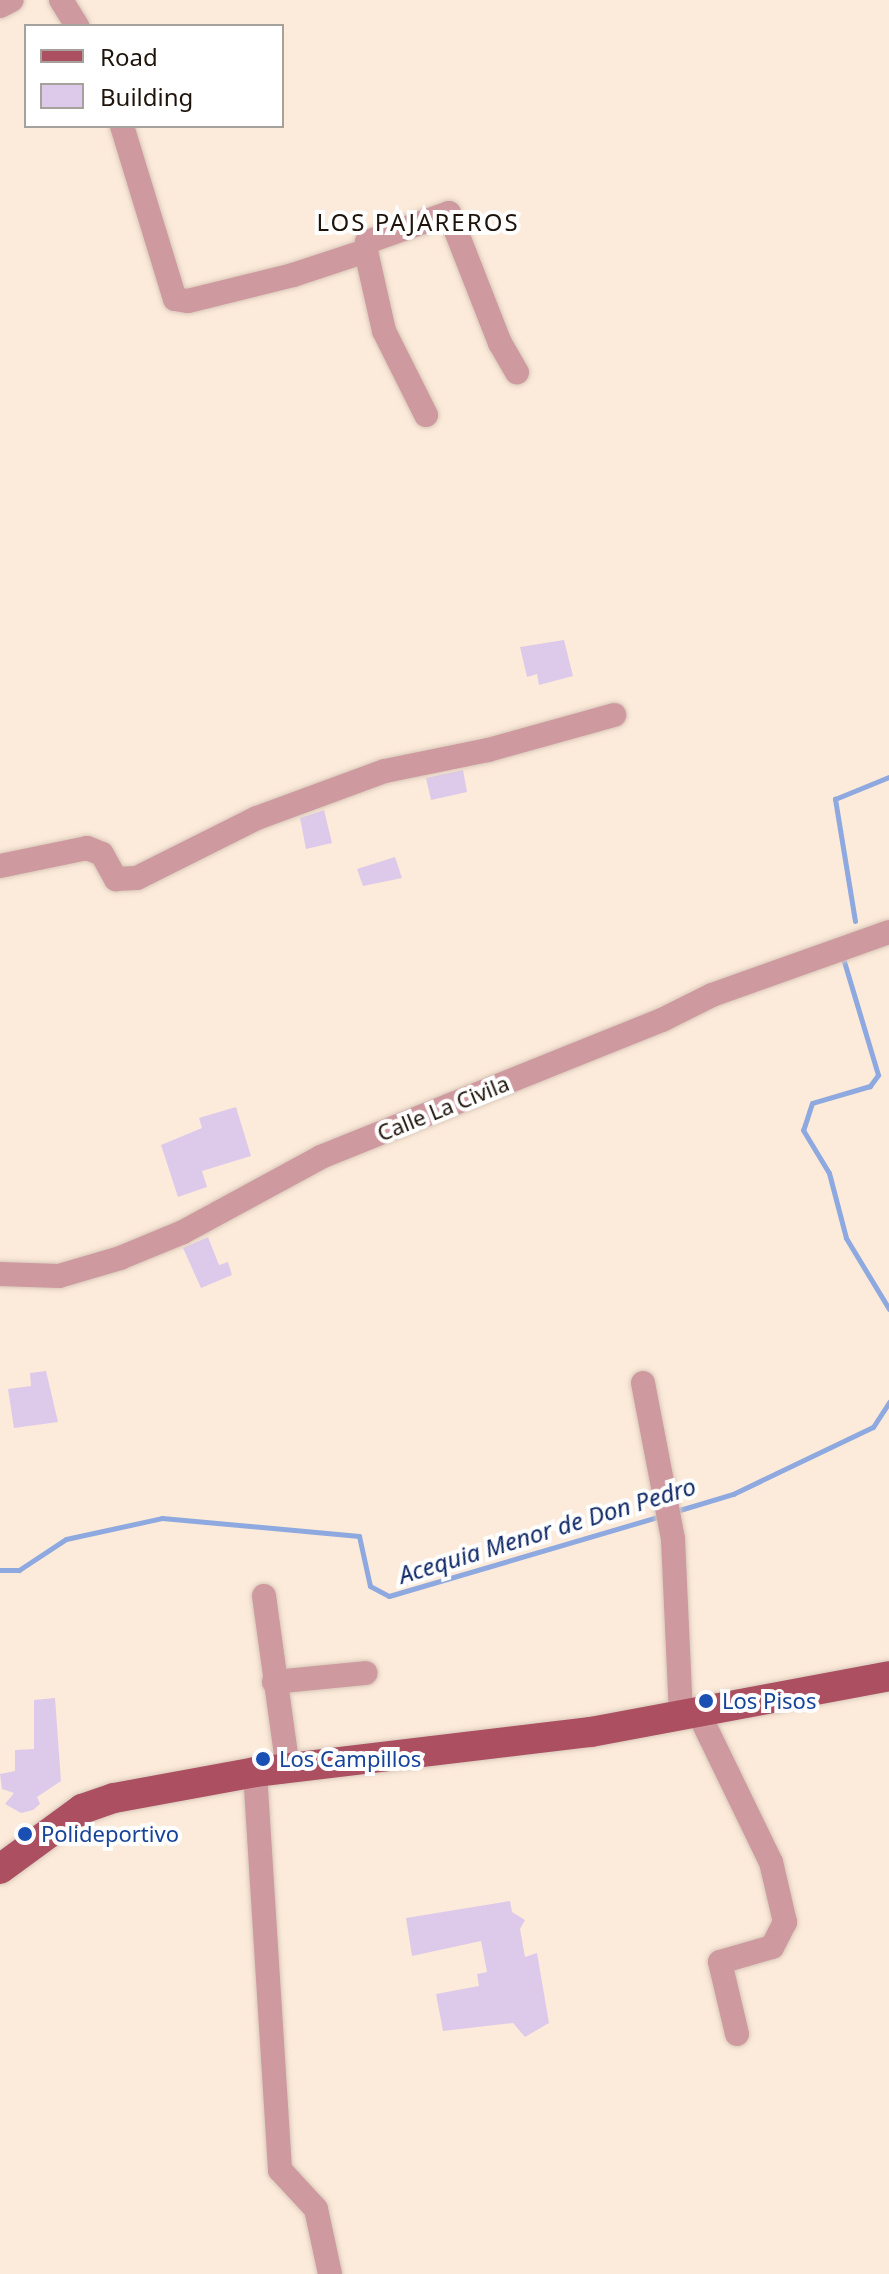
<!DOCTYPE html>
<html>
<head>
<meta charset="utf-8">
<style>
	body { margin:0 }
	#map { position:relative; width:889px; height:2274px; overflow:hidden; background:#fceada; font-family:"Noto Sans",sans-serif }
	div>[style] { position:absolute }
	.stream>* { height:5px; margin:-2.5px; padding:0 2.5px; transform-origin:2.5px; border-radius:2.5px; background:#8ea9df }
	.building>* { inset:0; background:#ddcaeb }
	.roads { filter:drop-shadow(0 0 2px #d8c8b9) drop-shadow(0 0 2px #d8c8b9) }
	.minor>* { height:24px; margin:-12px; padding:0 12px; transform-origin:12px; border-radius:12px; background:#cf99a0 }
	.major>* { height:30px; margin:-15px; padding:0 15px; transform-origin:15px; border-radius:15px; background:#ab4f61 }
	.dots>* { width:22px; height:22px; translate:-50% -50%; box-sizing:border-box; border:4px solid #fff; border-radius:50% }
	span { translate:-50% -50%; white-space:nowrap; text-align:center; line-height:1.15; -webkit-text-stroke:8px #fff; paint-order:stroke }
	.street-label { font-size:22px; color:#1e140b }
	.transit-label { font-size:22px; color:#164399 }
	.left { translate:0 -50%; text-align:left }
	.neighbourhood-label { font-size:24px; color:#1e140b; letter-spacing:2px }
	.water-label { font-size:24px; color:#102a68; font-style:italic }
	.legend { position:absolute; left:24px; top:24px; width:260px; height:104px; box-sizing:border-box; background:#fff; border:2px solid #a5a19d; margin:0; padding:10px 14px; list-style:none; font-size:24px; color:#1e140b }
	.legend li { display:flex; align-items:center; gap:16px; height:40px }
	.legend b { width:40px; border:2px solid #a5a19d }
</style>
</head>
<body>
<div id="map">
	<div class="stream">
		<div style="left:855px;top:921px;width:124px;rotate:-99.3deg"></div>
		<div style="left:835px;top:799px;width:58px;rotate:-22.2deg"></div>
		<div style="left:843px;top:958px;width:122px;rotate:73.3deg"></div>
		<div style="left:878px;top:1075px;width:14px;rotate:126deg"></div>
		<div style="left:870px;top:1086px;width:60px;rotate:163.7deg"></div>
		<div style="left:812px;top:1103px;width:28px;rotate:108deg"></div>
		<div style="left:803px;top:1130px;width:50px;rotate:58.8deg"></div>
		<div style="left:829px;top:1173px;width:67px;rotate:75.3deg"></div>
		<div style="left:846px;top:1238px;width:83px;rotate:58.8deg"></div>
		<div style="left:673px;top:1512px;width:63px;rotate:-16.7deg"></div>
		<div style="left:733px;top:1494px;width:155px;rotate:-25.6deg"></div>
		<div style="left:873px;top:1427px;width:30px;rotate:-57deg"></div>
		<div style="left:0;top:1570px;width:19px"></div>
		<div style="left:19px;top:1570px;width:56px;rotate:-33.4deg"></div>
		<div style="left:66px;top:1539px;width:98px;rotate:-12.3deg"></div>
		<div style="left:162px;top:1518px;width:198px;rotate:5.2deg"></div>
		<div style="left:359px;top:1536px;width:51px;rotate:77.6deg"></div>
		<div style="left:370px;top:1586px;width:21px;rotate:28deg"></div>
		<div style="left:389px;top:1596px;width:283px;rotate:-16.4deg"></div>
	</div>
	<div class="building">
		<div style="clip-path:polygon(564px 640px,573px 676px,539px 685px,537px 674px,527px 677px,520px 647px)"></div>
		<div style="clip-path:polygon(463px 770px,467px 792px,431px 800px,426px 778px)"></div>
		<div style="clip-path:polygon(324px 810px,332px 843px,306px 849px,300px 818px)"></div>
		<div style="clip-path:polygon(395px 857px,402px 878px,363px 886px,357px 869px)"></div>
		<div style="clip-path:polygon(236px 1107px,251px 1156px,202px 1171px,207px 1187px,178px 1197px,161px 1145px,202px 1128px,199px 1118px)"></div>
		<div style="clip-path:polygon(208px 1237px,219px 1265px,228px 1262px,232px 1275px,201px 1288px,183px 1248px)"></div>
		<div style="clip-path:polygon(46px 1371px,58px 1422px,14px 1428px,8px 1389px,31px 1386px,30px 1373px)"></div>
		<div style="clip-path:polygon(55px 1698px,61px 1781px,37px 1797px,40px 1804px,33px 1810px,21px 1813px,5px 1804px,14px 1793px,2px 1789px,0 1774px,15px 1771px,15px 1750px,34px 1749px,34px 1700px)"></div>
		<div style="clip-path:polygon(510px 1901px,512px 1912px,525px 1920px,520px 1929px,525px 1957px,537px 1953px,549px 2023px,525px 2037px,513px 2023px,443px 2031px,436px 1994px,479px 1986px,477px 1974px,487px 1972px,481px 1941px,412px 1956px,406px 1918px)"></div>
	</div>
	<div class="roads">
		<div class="minor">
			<div style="left:61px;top:0;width:31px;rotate:58deg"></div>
			<div style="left:0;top:6px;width:13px;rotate:-27deg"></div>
			<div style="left:122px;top:126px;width:181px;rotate:73deg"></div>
			<div style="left:175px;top:299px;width:13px;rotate:9deg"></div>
			<div style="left:188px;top:301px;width:108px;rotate:-13.9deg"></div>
			<div style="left:293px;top:275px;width:77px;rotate:-18.2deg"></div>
			<div style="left:366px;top:251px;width:9px;rotate:-84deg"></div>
			<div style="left:367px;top:242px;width:87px;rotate:-19.5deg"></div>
			<div style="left:449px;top:213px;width:140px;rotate:68.6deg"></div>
			<div style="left:500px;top:343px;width:34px;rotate:60deg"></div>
			<div style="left:366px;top:251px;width:82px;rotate:77.3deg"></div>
			<div style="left:384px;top:331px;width:94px;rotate:63.4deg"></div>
			<div style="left:0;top:866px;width:89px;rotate:-11.7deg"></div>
			<div style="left:87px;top:848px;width:16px;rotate:22deg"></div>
			<div style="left:102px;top:854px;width:29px;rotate:61deg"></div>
			<div style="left:116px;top:879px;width:21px;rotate:-3deg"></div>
			<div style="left:137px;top:878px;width:134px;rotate:-26.6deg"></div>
			<div style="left:257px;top:818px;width:136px;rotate:-20.2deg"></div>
			<div style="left:385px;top:771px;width:105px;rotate:-11.5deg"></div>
			<div style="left:488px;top:750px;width:131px;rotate:-15.5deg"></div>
			<div style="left:0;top:1274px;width:59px;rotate:1.9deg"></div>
			<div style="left:59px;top:1276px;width:64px;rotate:-16.4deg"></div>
			<div style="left:120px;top:1258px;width:68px;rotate:-22.4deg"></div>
			<div style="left:183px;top:1232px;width:157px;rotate:-28.5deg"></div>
			<div style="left:321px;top:1157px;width:367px;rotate:-21.9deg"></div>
			<div style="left:662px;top:1020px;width:56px;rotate:-26.6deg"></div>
			<div style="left:712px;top:995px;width:188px;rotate:-19.6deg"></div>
			<div style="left:643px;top:1383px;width:159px;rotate:79.1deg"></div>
			<div style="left:673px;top:1539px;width:177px;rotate:87.4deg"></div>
			<div style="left:264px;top:1596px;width:174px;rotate:82.1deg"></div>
			<div style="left:274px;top:1682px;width:92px;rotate:-5.6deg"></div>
			<div style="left:699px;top:1714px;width:165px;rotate:64.1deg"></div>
			<div style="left:771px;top:1862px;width:62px;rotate:76.9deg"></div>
			<div style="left:785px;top:1922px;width:28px;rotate:117deg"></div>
			<div style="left:772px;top:1947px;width:54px;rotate:163.9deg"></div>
			<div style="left:720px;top:1962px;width:74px;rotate:76.7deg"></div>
			<div style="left:255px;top:1772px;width:399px;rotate:86.4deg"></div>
			<div style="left:280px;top:2170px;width:53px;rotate:47.3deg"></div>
			<div style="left:316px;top:2209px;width:66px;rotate:77.8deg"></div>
		</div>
		<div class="major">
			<div style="left:0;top:1869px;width:102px;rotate:-36.2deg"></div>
			<div style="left:82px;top:1809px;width:34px;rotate:-19deg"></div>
			<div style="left:114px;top:1798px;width:143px;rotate:-10.4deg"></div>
			<div style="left:255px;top:1772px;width:338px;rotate:-6.8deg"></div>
			<div style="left:591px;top:1732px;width:303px;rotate:-10.6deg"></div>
		</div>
	</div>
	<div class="dots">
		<div style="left:706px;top:1701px;background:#1a4fb4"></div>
		<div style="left:263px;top:1759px;background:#1a4fb4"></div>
		<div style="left:25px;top:1834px;background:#1a4fb4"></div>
	</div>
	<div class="street-label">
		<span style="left:443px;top:1108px;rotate:-22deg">Calle La Civila</span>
	</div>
	<div class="transit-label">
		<span class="left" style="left:722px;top:1701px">Los Pisos</span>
		<span class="left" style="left:279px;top:1759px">Los Campillos</span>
		<span class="left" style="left:41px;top:1834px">Polideportivo</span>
	</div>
	<div class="neighbourhood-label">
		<span style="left:418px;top:222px">LOS PAJAREROS</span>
	</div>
	<div class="water-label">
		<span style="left:547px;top:1530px;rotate:-17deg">Acequia Menor de Don Pedro</span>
	</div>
	<ul class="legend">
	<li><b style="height:10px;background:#ab4f61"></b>Road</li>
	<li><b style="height:22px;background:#ddcaeb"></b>Building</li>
	</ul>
</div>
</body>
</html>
